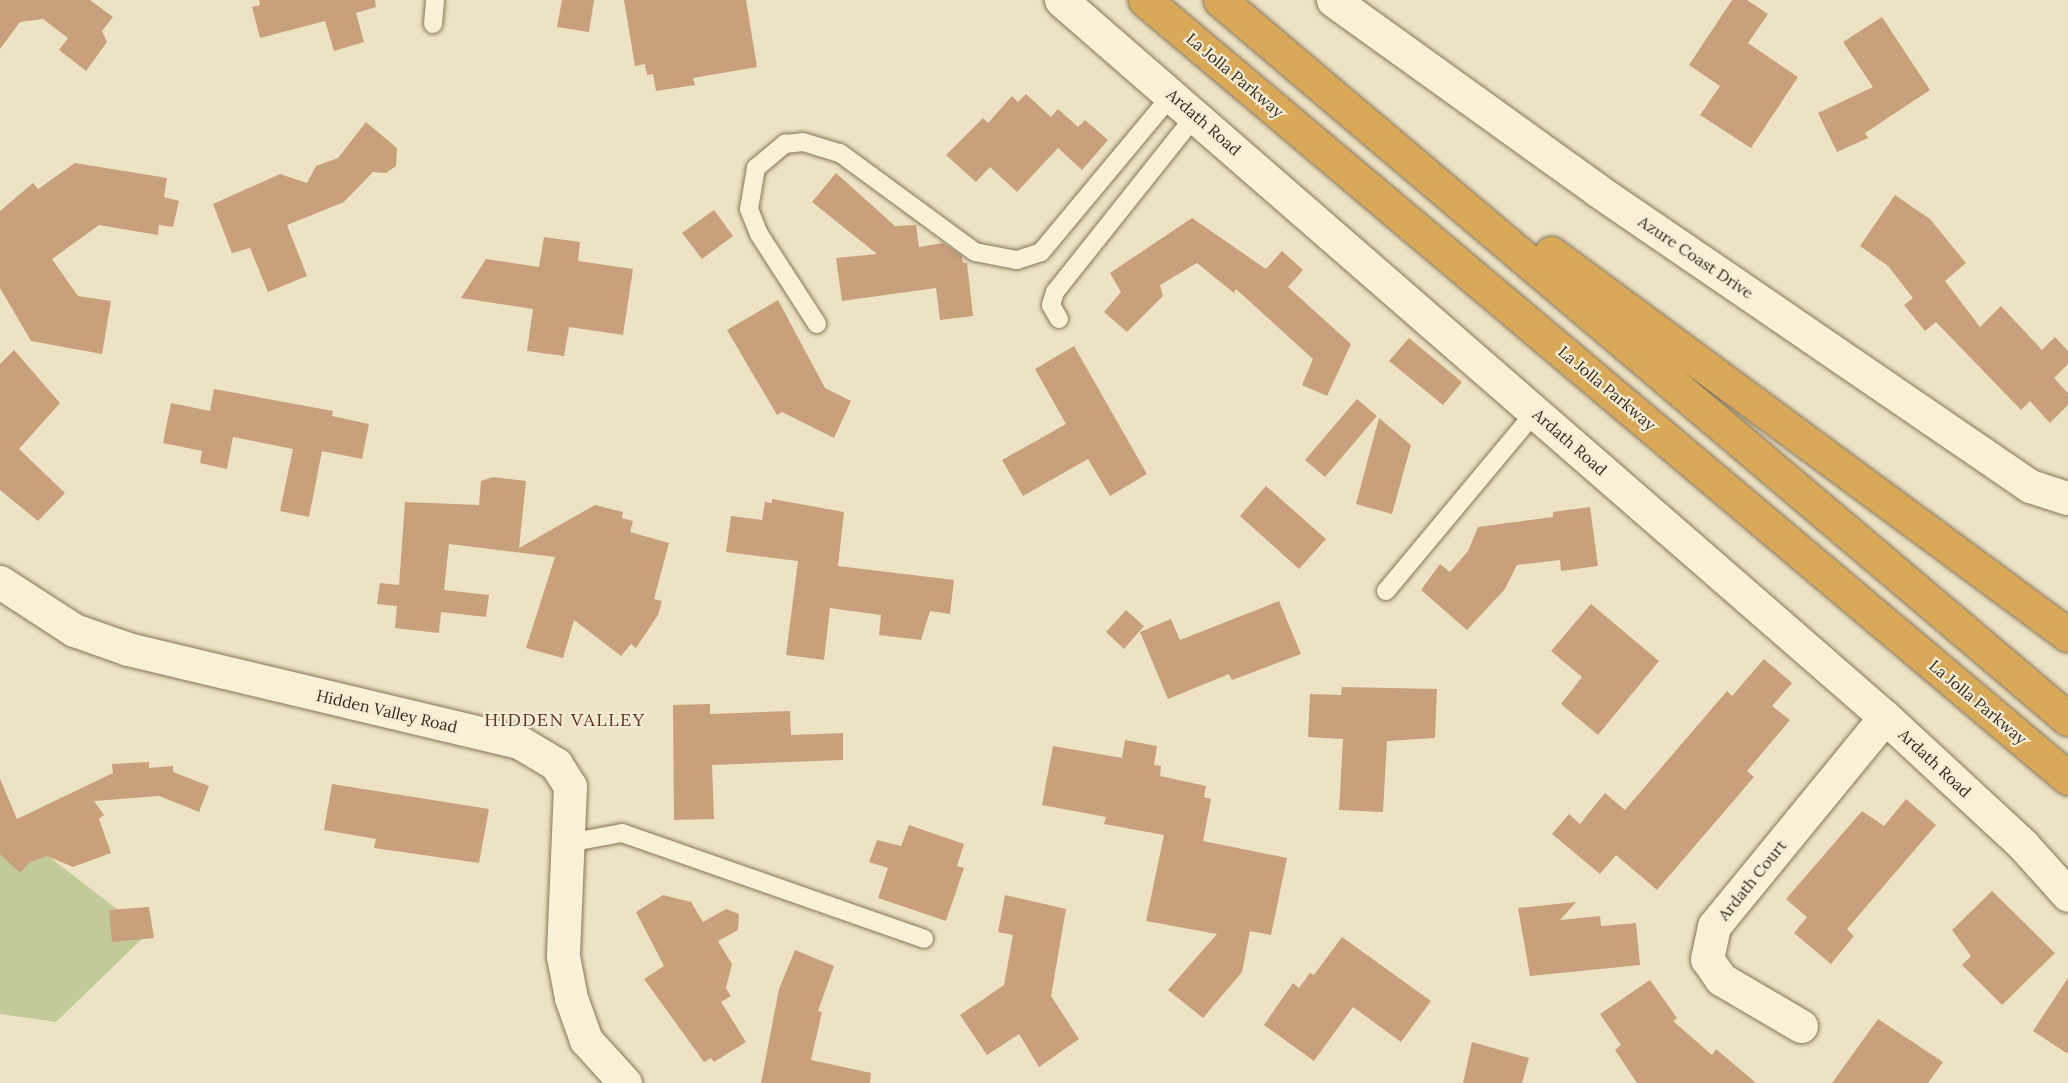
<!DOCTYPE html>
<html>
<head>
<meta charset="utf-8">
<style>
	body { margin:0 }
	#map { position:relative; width:2068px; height:1083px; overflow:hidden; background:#ede3c4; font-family:Lora,serif }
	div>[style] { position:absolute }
	.green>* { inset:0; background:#c2ca99 }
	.building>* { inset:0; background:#c9a07c }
	.roads { filter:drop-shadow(0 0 2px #87755b) drop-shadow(0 0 2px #87755b) }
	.lane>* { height:18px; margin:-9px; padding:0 9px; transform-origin:9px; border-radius:9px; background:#f8f0d7 }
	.street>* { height:33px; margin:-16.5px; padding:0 16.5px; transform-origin:16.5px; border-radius:16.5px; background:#f8f0d7 }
	.secondary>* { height:33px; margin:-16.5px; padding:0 16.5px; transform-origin:16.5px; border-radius:16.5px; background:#f8f0d7 }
	.highway>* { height:33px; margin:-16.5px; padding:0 16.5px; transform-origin:16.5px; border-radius:16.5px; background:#d9a858 }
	span { translate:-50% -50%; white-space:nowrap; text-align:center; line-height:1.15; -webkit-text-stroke:4.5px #f4edd4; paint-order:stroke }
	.street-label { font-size:16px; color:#372c1f }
	.neighbourhood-label { font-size:18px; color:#623120; letter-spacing:1.5px }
</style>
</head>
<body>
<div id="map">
	<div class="green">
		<div style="clip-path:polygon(0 819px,148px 933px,56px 1022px,0 1014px)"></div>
	</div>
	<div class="building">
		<div style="clip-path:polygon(0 0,90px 0,113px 17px,102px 31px,107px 42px,86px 71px,59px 50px,68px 38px,43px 19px,20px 22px,0 49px)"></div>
		<div style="clip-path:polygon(259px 0,375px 0,376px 7px,356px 13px,364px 42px,334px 51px,325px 21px,260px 38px,252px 7px,260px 5px)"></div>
		<div style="clip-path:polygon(562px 0,594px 0,589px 32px,557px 27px)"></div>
		<div style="clip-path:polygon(624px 0,746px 0,757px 67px,693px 78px,695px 85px,656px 91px,653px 74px,647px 75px,645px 64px,635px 66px)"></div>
		<div style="clip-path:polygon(1732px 0,1747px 0,1768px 14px,1748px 43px,1798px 77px,1751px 148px,1700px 115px,1720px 86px,1689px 65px)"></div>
		<div style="clip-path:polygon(1882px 17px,1930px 90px,1865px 133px,1868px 138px,1837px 152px,1818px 113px,1873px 87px,1843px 42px)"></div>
		<div style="clip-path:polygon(1026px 94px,1051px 117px,1058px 109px,1078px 127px,1085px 120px,1108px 140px,1082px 170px,1058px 148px,1017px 192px,990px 167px,976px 182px,946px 155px,983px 118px,988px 123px,1012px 96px,1018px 102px)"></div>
		<div style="clip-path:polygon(366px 122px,397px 148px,396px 166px,386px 173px,373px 172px,344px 202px,287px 225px,307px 276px,268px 292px,250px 248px,232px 253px,213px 204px,280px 174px,307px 183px,316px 166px,338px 158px)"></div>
		<div style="clip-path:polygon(75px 163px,167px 178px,164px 197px,179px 201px,173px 227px,159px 225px,158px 235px,99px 225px,52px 259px,78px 296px,111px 301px,102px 354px,31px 341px,0 288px,0 211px,33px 183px,38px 189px)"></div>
		<div style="clip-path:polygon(836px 173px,895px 226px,916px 225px,919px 247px,943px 243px,962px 256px,963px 263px,967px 263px,973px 316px,940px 320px,936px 288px,842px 301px,836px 258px,877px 254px,812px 202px)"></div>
		<div style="clip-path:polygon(1895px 195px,1930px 219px,1966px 263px,1945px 281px,1980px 327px,2001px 306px,2042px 350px,2055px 337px,2068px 351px,2068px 364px,2054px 378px,2068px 393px,2068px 405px,2050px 423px,2030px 401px,2021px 410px,1936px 322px,1925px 331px,1904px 305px,1913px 298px,1888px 266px,1860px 246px)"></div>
		<div style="clip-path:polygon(714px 210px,733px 236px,702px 259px,682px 233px)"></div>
		<div style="clip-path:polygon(1192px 218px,1266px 269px,1282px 251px,1303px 270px,1288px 287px,1351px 344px,1327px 396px,1302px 385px,1313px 359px,1236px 289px,1234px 293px,1197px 263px,1160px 285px,1163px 296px,1127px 332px,1104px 312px,1121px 292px,1110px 273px)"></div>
		<div style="clip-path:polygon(544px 237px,580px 242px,578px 261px,633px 269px,623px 335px,569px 327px,564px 356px,527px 351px,533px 309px,461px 298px,486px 259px,539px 267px)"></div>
		<div style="clip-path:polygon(778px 300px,825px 388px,851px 401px,834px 438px,782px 412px,777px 415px,727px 330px)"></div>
		<div style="clip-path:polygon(1409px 338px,1462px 382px,1443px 405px,1389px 361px)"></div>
		<div style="clip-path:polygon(1074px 346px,1147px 474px,1110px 496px,1088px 459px,1023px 496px,1002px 460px,1066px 424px,1035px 369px)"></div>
		<div style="clip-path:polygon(14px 350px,60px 403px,19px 449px,65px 493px,38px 521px,0 490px,0 364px)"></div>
		<div style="clip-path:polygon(214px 389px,333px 411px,332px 416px,369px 424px,362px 459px,322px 451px,309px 517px,280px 511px,293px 449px,233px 437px,227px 469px,200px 463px,202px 451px,163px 443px,171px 403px,210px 411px)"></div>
		<div style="clip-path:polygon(1357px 399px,1377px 416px,1325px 477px,1305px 460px)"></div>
		<div style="clip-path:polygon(1379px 418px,1411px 445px,1392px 514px,1356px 504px)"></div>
		<div style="clip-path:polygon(493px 477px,526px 481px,519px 548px,595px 505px,623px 512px,622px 518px,633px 521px,630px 532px,669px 543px,654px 599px,662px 601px,658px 615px,636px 648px,631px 644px,621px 656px,574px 620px,563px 658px,526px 648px,555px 557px,449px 544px,444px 590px,489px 595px,486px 617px,441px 612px,439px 633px,395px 628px,397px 606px,377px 604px,380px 583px,399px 585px,405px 502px,479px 505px,481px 481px)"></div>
		<div style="clip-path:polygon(1266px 486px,1326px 539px,1299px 569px,1240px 516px)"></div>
		<div style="clip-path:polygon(772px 499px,844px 512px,838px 566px,954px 580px,950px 614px,930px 611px,921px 640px,879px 635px,881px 615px,830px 608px,824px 660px,786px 655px,798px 561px,726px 552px,731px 516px,762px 520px,765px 502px,772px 503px)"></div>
		<div style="clip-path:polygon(1590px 507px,1598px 566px,1561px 571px,1560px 560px,1517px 565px,1505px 589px,1467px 630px,1421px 590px,1440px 564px,1450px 572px,1468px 551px,1478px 527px,1553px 517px,1553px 512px)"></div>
		<div style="clip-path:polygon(1279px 601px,1301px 654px,1232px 680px,1229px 674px,1168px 699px,1140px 632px,1171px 619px,1180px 640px)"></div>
		<div style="clip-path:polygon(1591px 604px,1659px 661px,1598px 735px,1561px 704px,1582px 677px,1551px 651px)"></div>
		<div style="clip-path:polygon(1126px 610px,1144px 626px,1124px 649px,1106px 632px)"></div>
		<div style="clip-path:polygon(1764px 659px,1792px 683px,1772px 706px,1790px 720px,1747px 771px,1754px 777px,1657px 890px,1616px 855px,1600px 874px,1552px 834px,1569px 814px,1580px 824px,1605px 793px,1625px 810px,1727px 691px,1732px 696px)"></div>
		<div style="clip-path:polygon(1342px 687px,1437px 689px,1435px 738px,1387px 741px,1383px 812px,1339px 810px,1343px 739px,1308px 737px,1310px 694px,1341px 695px)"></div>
		<div style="clip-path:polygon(710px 704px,710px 714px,790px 711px,791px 735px,843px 733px,843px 760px,712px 765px,714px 819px,674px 820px,673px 705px)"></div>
		<div style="clip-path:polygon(1125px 740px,1157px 746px,1154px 765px,1161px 766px,1160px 776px,1206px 786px,1204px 797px,1211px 799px,1203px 841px,1287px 858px,1271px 935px,1250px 931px,1242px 972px,1203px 1018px,1168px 990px,1217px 934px,1146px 921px,1164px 835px,1104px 824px,1106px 817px,1042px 805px,1053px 746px,1122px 758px)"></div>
		<div style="clip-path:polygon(149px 762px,149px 768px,173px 766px,173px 772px,209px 786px,199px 812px,159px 796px,94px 801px,104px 815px,99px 819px,111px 853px,73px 867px,47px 856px,30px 862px,20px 873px,0 854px,0 779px,17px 819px,113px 773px,112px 764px)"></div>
		<div style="clip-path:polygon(332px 784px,489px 809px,479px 863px,374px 848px,376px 839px,324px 830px)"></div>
		<div style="clip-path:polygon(1906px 799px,1936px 825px,1847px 929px,1854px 936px,1831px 964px,1794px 933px,1807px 917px,1786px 899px,1862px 811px,1884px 826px)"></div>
		<div style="clip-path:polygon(909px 825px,964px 844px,957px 866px,964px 868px,946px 921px,878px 898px,888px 868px,869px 862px,877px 840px,901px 846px)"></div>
		<div style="clip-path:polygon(1992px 891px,2055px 953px,2002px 1005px,1962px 965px,1971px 956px,1952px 930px)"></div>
		<div style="clip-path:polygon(663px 895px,691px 902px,703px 922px,726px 909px,739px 914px,738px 930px,718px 941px,732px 964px,726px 988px,731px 996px,721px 1002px,746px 1042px,714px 1062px,711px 1058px,704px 1062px,644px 979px,664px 966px,636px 912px)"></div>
		<div style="clip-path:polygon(1005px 895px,1066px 909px,1051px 996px,1079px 1039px,1039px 1067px,1019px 1034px,987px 1055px,960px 1015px,1004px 985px,1013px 935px,998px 932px)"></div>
		<div style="clip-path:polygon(1576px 902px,1560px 920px,1600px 916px,1601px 926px,1636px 923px,1640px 965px,1530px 976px,1518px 908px)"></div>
		<div style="clip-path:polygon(149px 907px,154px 938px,112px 942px,109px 910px)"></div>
		<div style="clip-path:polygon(1342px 937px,1431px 1001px,1401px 1042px,1353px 1007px,1314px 1061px,1264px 1025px,1293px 983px,1299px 988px,1310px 973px,1314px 975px)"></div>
		<div style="clip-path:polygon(795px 950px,834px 966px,818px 1011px,822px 1012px,811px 1060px,871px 1073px,870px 1083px,761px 1083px,779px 989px)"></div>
		<div style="clip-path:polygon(2068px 978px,2068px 1054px,2033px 1031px)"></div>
		<div style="clip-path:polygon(1650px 980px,1677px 1018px,1673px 1021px,1712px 1055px,1716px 1049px,1756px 1083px,1637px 1083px,1615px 1050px,1621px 1045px,1600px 1014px)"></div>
		<div style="clip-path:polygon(1878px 1019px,1943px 1062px,1928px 1083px,1832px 1083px)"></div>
		<div style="clip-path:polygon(1472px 1042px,1529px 1058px,1522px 1083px,1463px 1083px)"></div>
	</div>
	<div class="roads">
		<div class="lane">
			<div style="left:433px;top:24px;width:24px;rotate:-85deg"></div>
			<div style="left:1059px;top:319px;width:16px;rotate:-120deg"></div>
			<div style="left:1051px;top:305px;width:14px;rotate:-73deg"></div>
			<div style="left:1055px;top:292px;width:226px;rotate:-51.5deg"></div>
			<div style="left:817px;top:324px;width:107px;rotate:-122.8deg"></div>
			<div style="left:759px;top:234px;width:27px;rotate:-112deg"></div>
			<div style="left:749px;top:209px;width:42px;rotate:-80.3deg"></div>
			<div style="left:756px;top:168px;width:38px;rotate:-40deg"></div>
			<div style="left:785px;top:144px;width:18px;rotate:-6deg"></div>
			<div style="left:803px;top:142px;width:39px;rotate:17deg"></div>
			<div style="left:840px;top:153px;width:167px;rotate:36.3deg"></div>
			<div style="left:975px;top:252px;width:43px;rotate:10.8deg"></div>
			<div style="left:1017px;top:260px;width:25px;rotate:-18deg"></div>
			<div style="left:1041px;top:252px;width:204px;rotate:-50.2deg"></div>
			<div style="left:1386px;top:591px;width:233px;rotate:-50.2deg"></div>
			<div style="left:568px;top:843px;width:55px;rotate:-10.5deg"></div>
			<div style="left:622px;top:833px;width:320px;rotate:19.3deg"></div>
		</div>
		<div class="street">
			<div style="left:1061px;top:0;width:1092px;rotate:41.03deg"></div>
			<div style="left:1885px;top:717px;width:188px;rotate:42.8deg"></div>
			<div style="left:2023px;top:845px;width:67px;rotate:48deg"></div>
			<div style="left:1801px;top:1026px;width:93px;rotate:-149.6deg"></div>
			<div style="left:1721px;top:979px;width:24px;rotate:-125deg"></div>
			<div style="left:1707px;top:959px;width:34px;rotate:-78deg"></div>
			<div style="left:1714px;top:926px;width:270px;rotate:-50.7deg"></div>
		</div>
		<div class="secondary">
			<div style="left:1333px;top:0;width:325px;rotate:35.7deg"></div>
			<div style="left:1597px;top:190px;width:525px;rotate:34.36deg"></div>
			<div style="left:2030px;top:486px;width:40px;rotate:18deg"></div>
			<div style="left:0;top:582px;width:88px;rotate:33deg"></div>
			<div style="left:74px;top:630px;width:57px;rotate:19.4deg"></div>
			<div style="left:128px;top:649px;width:402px;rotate:13.4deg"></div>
			<div style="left:519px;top:742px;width:43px;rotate:30.7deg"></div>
			<div style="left:556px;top:764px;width:26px;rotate:58deg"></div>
			<div style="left:570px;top:786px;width:170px;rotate:92.4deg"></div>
			<div style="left:563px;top:956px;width:43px;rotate:79.2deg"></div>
			<div style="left:571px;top:998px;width:45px;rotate:70.3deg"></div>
			<div style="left:586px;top:1040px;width:58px;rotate:47.8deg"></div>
		</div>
		<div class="highway">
			<div style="left:1145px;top:0;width:1207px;rotate:40.13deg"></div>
			<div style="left:1220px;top:0;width:1112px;rotate:40.29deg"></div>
			<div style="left:1551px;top:253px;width:643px;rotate:36.46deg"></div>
		</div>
	</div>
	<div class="street-label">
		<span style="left:1235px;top:75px;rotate:40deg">La Jolla Parkway</span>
		<span style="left:1204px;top:122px;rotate:41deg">Ardath Road</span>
		<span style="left:1696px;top:257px;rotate:34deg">Azure Coast Drive</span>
		<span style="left:1607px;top:388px;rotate:40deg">La Jolla Parkway</span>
		<span style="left:1570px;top:442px;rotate:41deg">Ardath Road</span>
		<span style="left:1978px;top:702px;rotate:40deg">La Jolla Parkway</span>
		<span style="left:387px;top:711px;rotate:13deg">Hidden Valley Road</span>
		<span style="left:1935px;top:763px;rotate:43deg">Ardath Road</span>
		<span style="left:1752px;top:880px;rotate:-51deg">Ardath Court</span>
	</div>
	<div class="neighbourhood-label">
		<span style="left:565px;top:720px">HIDDEN VALLEY</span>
	</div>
</div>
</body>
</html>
